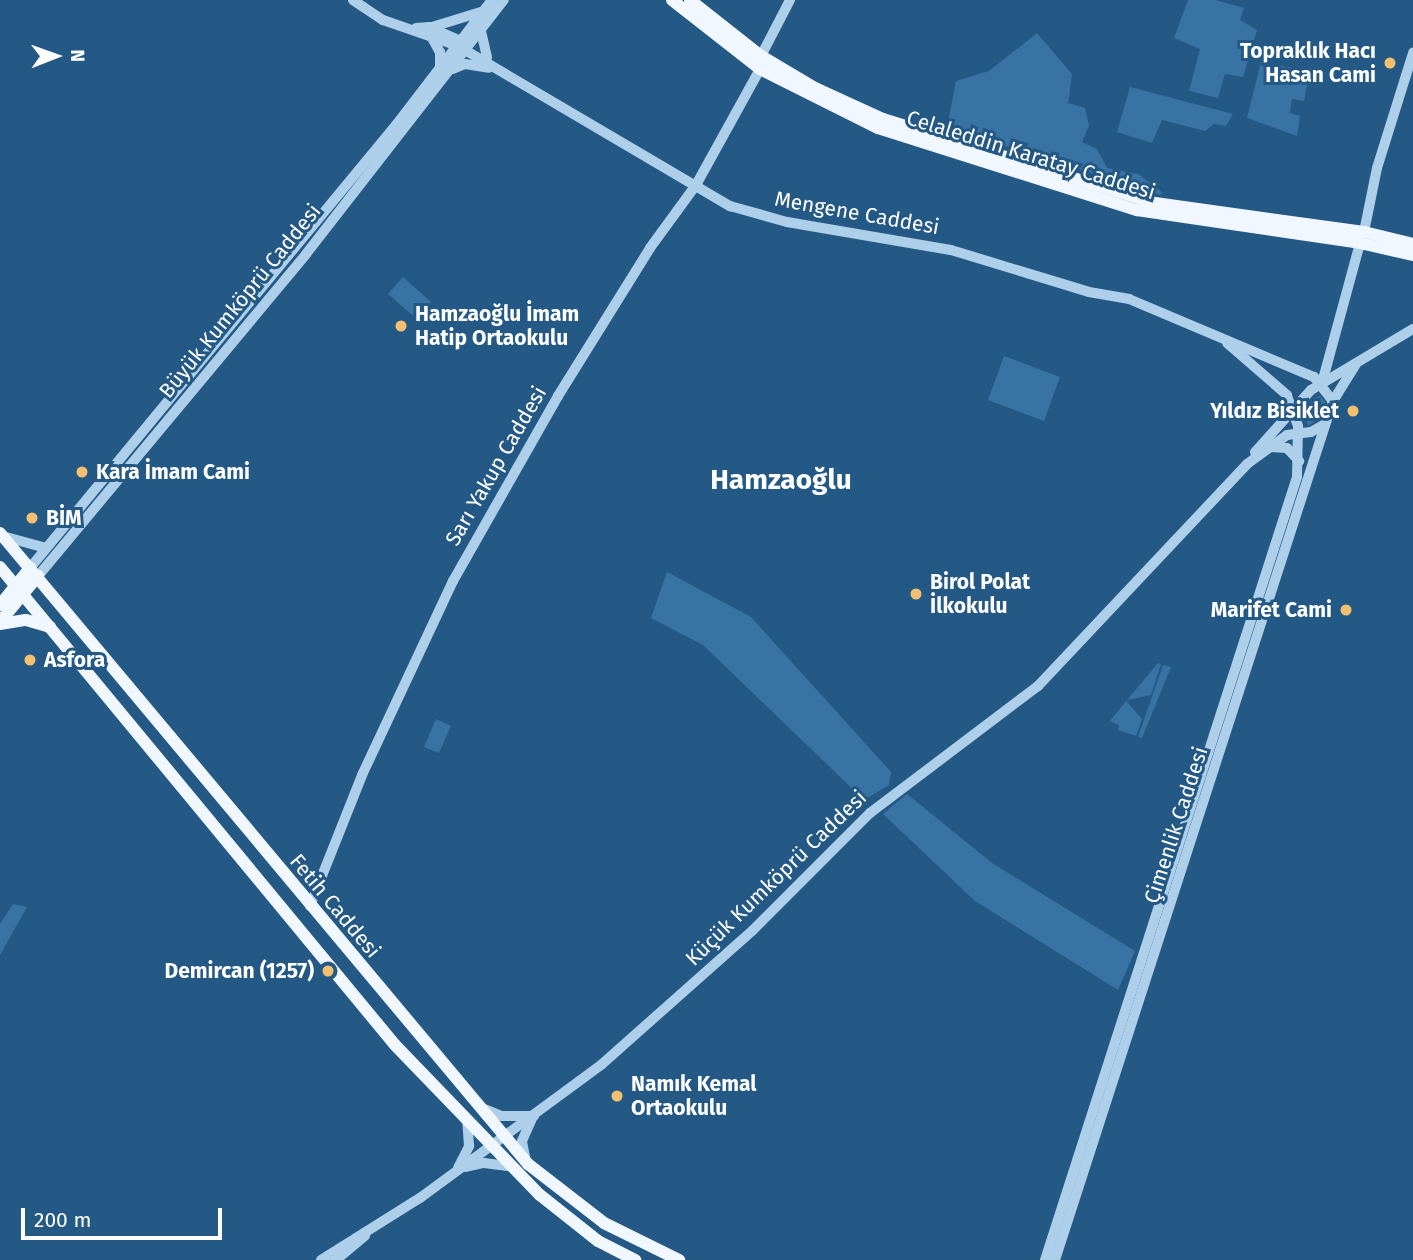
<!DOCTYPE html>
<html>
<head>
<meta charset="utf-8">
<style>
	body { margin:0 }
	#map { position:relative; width:1413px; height:1260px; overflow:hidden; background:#245986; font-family:"Fira Sans",sans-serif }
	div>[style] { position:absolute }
	.green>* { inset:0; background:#3873a3 }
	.minor>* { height:10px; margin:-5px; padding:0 5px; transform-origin:5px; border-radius:5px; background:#aecfe9 }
	.major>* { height:12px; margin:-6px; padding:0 6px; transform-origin:6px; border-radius:6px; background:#f1f7fe }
	.dots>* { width:19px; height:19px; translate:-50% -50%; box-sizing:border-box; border:4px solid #245986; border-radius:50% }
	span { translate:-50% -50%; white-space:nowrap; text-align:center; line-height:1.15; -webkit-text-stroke:6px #245986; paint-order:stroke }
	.poi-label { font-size:21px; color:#fff; font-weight:700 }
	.right { translate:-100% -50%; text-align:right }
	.left { translate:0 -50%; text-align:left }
	.street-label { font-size:21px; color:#fff }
	.district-label { font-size:28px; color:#fff; font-weight:700 }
	.north { position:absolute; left:21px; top:21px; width:70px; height:70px; -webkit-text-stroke:5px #245986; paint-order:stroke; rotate:89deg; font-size:19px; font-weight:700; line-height:28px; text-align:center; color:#fff }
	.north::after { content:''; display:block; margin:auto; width:24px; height:32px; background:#fff; clip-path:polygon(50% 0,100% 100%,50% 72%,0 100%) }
	.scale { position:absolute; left:21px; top:1208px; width:201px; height:32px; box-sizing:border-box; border:4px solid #fff; border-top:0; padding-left:9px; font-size:21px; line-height:24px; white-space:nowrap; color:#fff; -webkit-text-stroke:5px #245986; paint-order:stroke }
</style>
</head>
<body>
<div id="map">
	<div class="green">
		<div style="clip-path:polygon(1188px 0,1216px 0,1244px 8px,1240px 20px,1257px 30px,1243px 77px,1225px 74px,1218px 98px,1189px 91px,1200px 49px,1174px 38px)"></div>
		<div style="clip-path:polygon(1037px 33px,1072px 74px,1068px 103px,1085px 108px,1089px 126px,1082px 142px,1097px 149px,1107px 168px,1138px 174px,1163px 193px,1160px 195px,947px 127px,956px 81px,989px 71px)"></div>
		<div style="clip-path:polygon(1261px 62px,1310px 71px,1304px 101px,1292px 99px,1290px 113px,1300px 116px,1297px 136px,1247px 118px)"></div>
		<div style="clip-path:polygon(1130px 87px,1233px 114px,1226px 126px,1214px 124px,1205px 131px,1162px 120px,1152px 143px,1117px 132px)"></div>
		<div style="clip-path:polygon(403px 277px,431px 302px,417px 319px,388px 294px)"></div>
		<div style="clip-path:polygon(1004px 356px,1060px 377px,1044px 421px,988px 400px)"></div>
		<div style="clip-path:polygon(1320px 396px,1326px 403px,1324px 414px,1308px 426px,1305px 413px,1312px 399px)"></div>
		<div style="clip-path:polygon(667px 572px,751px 617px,891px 772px,889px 785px,864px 800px,703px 645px,651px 618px)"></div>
		<div style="clip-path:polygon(1158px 663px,1161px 664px,1151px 695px,1127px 700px)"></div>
		<div style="clip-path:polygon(1163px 665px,1171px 667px,1142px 738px,1138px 737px)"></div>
		<div style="clip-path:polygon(1126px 701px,1142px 719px,1136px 736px,1118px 730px,1119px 725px,1110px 721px)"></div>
		<div style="clip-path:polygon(436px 719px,451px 726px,439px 753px,424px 747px)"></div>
		<div style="clip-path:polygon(907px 794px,992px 863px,1135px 951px,1118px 990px,975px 901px,883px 814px)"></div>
		<div style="clip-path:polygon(13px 904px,27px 907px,0 955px,0 924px)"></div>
	</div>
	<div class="minor">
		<div style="left:353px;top:0;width:36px;rotate:34deg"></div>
		<div style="left:383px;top:20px;width:79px;rotate:19.1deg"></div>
		<div style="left:458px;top:46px;width:316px;rotate:30.5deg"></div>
		<div style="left:730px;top:206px;width:59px;rotate:15.7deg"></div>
		<div style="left:787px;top:222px;width:166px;rotate:9.7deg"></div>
		<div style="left:951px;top:250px;width:144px;rotate:16.9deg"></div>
		<div style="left:1089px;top:292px;width:41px;rotate:9.9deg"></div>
		<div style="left:1129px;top:299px;width:201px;rotate:22.9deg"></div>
		<div style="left:1314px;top:377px;width:31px;rotate:52deg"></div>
		<div style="left:432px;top:27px;width:51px;rotate:-17deg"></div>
		<div style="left:416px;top:28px;width:13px;rotate:-4deg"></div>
		<div style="left:429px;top:27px;width:43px;rotate:23.6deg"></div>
		<div style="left:481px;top:31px;width:27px;rotate:77deg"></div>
		<div style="left:431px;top:36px;width:18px;rotate:61deg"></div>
		<div style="left:440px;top:52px;width:15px;rotate:90deg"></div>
		<div style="left:761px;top:56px;width:63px;rotate:-62.6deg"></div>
		<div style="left:453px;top:69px;width:13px;rotate:-23deg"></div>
		<div style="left:465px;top:64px;width:24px;rotate:9deg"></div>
		<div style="left:1364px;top:232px;width:65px;rotate:-78.5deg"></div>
		<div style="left:1377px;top:168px;width:121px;rotate:-72.6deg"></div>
		<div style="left:1322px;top:383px;width:145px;rotate:-74.8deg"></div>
		<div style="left:1271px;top:447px;width:16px;rotate:4deg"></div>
		<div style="left:1287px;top:448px;width:18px;rotate:47deg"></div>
		<div style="left:1255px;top:452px;width:84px;rotate:-47.9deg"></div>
		<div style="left:1311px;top:390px;width:119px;rotate:-30.9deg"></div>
		<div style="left:6px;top:537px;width:41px;rotate:15.4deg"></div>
		<div style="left:30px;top:568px;width:575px;rotate:-50.44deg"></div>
		<div style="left:396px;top:125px;width:158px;rotate:-52.5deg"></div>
		<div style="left:38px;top:576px;width:419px;rotate:-50.2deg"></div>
		<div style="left:306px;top:254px;width:322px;rotate:-52.1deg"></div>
		<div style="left:310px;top:906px;width:143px;rotate:-68.3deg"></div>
		<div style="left:363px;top:773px;width:212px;rotate:-64.9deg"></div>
		<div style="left:453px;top:581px;width:213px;rotate:-60.4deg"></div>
		<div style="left:558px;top:396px;width:174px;rotate:-58.1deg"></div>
		<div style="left:650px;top:248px;width:78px;rotate:-53.9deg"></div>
		<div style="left:696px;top:185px;width:132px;rotate:-61.1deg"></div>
		<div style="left:484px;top:1109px;width:18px;rotate:22deg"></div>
		<div style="left:501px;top:1116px;width:33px"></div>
		<div style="left:525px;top:1157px;width:16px;rotate:-101deg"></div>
		<div style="left:522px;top:1141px;width:24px;rotate:-66deg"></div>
		<div style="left:466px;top:1167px;width:18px;rotate:-13deg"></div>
		<div style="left:484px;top:1163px;width:24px;rotate:7deg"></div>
		<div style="left:458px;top:1168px;width:25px;rotate:-63deg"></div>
		<div style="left:469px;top:1146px;width:26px;rotate:-94deg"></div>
		<div style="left:321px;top:1260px;width:117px;rotate:-32.1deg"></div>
		<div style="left:420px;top:1198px;width:225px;rotate:-36.3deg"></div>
		<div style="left:601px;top:1065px;width:203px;rotate:-41.6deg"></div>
		<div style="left:753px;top:930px;width:165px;rotate:-45deg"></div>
		<div style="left:870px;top:813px;width:211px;rotate:-37.1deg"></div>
		<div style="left:1038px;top:686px;width:305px;rotate:-46.7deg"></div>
		<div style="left:1247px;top:464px;width:49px;rotate:-35.9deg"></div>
		<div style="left:1287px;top:435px;width:24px;rotate:-7deg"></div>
		<div style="left:1311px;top:432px;width:16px;rotate:-30deg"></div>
		<div style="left:336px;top:1260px;width:38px;rotate:-40deg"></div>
		<div style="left:1045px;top:1260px;width:823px;rotate:-72.16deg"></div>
		<div style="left:1297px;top:477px;width:51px;rotate:-88.9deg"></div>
		<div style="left:1298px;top:426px;width:33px;rotate:-110deg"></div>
		<div style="left:1287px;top:395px;width:79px;rotate:-139.1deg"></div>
		<div style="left:1055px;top:1260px;width:903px;rotate:-72.07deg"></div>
		<div style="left:1333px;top:401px;width:44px;rotate:-58.1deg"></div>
	</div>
	<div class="major">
		<div style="left:672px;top:0;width:112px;rotate:38.1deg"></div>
		<div style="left:760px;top:69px;width:132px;rotate:26.6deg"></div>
		<div style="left:878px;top:128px;width:272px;rotate:17.6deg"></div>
		<div style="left:1137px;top:210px;width:225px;rotate:8.4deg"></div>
		<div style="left:1360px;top:243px;width:54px;rotate:12.8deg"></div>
		<div style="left:690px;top:0;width:90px;rotate:38.3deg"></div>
		<div style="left:761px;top:56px;width:63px;rotate:30.7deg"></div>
		<div style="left:815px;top:88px;width:75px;rotate:24.5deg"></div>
		<div style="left:883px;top:119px;width:285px;rotate:17.2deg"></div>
		<div style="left:1155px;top:203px;width:211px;rotate:7.9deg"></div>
		<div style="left:1364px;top:232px;width:50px;rotate:13.8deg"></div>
		<div style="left:0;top:533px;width:823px;rotate:50.08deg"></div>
		<div style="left:528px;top:1164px;width:96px;rotate:37.8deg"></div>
		<div style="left:604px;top:1223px;width:84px;rotate:26.3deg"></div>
		<div style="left:0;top:567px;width:620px;rotate:50.43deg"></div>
		<div style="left:395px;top:1045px;width:209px;rotate:46deg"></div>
		<div style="left:540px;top:1195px;width:74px;rotate:38.4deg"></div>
		<div style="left:598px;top:1241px;width:42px;rotate:27.2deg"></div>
		<div style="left:0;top:605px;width:48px;rotate:-51deg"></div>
		<div style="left:0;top:622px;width:60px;rotate:-50.4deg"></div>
		<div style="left:0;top:624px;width:26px;rotate:-9deg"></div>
		<div style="left:26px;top:620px;width:25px;rotate:16deg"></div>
	</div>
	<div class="dots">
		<div style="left:1390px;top:63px;background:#f3c072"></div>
		<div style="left:401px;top:326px;background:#f3c072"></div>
		<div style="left:1353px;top:411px;background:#f3c072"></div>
		<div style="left:82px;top:472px;background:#f3c072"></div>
		<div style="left:32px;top:518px;background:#f3c072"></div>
		<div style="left:916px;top:594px;background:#f3c072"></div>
		<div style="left:1346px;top:610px;background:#f3c072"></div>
		<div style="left:30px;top:660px;background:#f3c072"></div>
		<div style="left:328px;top:971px;background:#f3c072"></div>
		<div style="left:617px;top:1096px;background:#f3c072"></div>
	</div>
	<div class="poi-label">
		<span class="right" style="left:1376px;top:63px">Topraklık Hacı<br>Hasan Cami</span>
		<span class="left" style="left:415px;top:326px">Hamzaoğlu İmam<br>Hatip Ortaokulu</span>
		<span class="right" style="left:1339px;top:411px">Yıldız Bisiklet</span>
		<span class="left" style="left:96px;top:472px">Kara İmam Cami</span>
		<span class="left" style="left:46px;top:518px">BİM</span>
		<span class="left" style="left:930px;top:594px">Birol Polat<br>İlkokulu</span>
		<span class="right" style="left:1332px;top:610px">Marifet Cami</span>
		<span class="left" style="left:44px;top:660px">Asfora</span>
		<span class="right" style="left:314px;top:971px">Demircan (1257)</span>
		<span class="left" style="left:631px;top:1096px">Namık Kemal<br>Ortaokulu</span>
	</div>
	<div class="street-label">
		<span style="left:1031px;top:155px;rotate:17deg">Celaleddin Karatay Caddesi</span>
		<span style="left:857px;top:213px;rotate:10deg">Mengene Caddesi</span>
		<span style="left:240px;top:301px;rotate:-51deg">Büyük Kumköprü Caddesi</span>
		<span style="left:496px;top:466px;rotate:-60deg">Sarı Yakup Caddesi</span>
		<span style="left:1176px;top:825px;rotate:-72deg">Çimenlik Caddesi</span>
		<span style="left:776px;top:878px;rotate:-44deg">Küçük Kumköprü Caddesi</span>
		<span style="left:335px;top:906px;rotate:50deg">Fetih Caddesi</span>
	</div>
	<div class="district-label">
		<span style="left:781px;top:480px">Hamzaoğlu</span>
	</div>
	<div class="north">N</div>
	<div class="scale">200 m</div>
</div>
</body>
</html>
